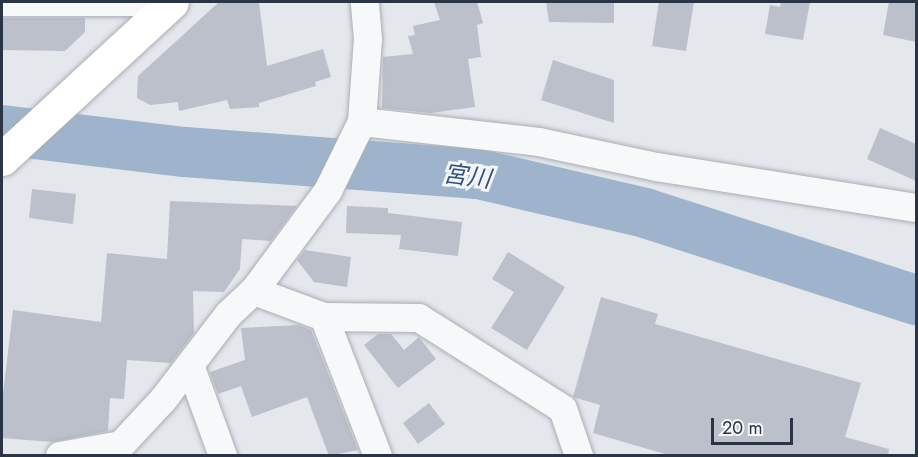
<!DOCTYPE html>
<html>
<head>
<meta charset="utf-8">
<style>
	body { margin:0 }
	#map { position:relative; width:918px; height:457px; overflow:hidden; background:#e4e7ec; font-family:Jost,"Noto Sans JP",sans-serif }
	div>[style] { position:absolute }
	.river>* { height:50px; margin:-25px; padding:0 25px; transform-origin:25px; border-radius:25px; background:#9fb4cc }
	.building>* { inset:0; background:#bbc0ca }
	.roads { filter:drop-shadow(0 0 2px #a9aeb7) drop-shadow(0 0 2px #a9aeb7) }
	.street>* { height:28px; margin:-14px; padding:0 14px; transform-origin:14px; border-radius:14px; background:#f7f8fa }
	.secondary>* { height:33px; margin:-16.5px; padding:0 16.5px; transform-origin:16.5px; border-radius:16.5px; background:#fff }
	span { translate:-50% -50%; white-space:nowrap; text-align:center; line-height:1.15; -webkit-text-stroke:6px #f4f6f9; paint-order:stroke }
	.water-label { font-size:24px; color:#34527a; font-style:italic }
	.frame { position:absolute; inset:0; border:3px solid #2b3445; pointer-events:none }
	.scale { position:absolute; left:711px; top:418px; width:82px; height:27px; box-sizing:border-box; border:3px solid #2b3445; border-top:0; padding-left:8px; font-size:18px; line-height:21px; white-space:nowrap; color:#2b3445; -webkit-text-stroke:4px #f4f6f9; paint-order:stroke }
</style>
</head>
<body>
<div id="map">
	<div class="river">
		<div style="left:2px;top:130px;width:184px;rotate:6.9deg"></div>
		<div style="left:185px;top:152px;width:294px;rotate:4.3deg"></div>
		<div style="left:478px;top:174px;width:171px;rotate:13.1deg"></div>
		<div style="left:645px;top:213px;width:285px;rotate:17.8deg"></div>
	</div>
	<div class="building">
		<div style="clip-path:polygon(219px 2px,259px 2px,267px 66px,323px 49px,331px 77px,315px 82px,316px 86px,259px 103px,259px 107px,230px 109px,227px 100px,179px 111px,178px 102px,150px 105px,137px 98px,138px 76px)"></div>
		<div style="clip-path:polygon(434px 2px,477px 2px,483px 23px,477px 25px,481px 57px,468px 59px,475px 107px,431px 113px,382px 108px,383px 57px,413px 54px,408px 36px,415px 35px,413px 26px,440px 20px)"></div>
		<div style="clip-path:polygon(546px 2px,614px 2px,614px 23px,549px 22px)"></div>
		<div style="clip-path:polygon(659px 2px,694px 2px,686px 51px,652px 46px)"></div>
		<div style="clip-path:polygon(781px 2px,810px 2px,803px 40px,765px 34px,770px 5px,780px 7px)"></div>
		<div style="clip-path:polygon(889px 2px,916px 2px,916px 42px,883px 35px)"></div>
		<div style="clip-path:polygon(2px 18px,85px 18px,85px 32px,65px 51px,2px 50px)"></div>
		<div style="clip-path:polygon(553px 60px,614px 80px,614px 123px,541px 100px)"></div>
		<div style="clip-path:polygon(880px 128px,916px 144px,916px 181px,867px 159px)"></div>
		<div style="clip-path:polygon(32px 189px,76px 194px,73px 224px,29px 218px)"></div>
		<div style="clip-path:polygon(170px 201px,297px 206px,271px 241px,242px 239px,240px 269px,224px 292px,193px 291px,194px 333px,171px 363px,127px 360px,124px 399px,110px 398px,108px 431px,52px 442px,2px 438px,2px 402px,13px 310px,101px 322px,107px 253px,167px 259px)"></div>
		<div style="clip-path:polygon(347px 206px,388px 208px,388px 213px,462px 222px,458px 256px,399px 249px,401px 235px,346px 233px)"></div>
		<div style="clip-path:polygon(305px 250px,351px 257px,347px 287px,314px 282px,297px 260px)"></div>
		<div style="clip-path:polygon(508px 252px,565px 287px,527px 350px,491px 328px,514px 292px,492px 279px)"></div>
		<div style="clip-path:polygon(601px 297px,658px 314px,655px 324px,861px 383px,845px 437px,889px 449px,888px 456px,672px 456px,593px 433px,600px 405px,573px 397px)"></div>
		<div style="clip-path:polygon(299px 325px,311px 330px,358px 450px,329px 456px,307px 397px,252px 417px,241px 386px,218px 394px,210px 372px,245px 360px,241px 328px)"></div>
		<div style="clip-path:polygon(378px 334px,391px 334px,404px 350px,419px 337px,436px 359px,398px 388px,364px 345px)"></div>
		<div style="clip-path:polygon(429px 403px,445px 424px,418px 444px,403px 423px)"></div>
	</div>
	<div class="roads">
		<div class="street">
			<div style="left:4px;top:2px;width:168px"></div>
			<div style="left:362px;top:122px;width:83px;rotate:-85.9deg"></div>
			<div style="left:368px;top:39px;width:37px;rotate:-95deg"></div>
			<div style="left:254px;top:291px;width:75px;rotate:20.4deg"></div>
			<div style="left:324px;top:317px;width:95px;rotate:0.6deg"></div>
			<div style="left:419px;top:318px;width:170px;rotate:32.3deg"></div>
			<div style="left:563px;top:409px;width:50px;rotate:71.2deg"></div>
			<div style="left:324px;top:317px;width:149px;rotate:68.8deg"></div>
			<div style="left:191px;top:368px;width:94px;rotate:70deg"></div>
			<div style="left:60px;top:456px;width:62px;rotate:-10.2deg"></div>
			<div style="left:121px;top:445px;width:62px;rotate:-47deg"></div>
			<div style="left:163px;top:400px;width:108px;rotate:-52.5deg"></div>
			<div style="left:229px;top:314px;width:34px;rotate:-43deg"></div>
			<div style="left:254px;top:291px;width:124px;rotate:-53.5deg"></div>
			<div style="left:328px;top:191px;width:77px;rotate:-63.8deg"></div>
			<div style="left:362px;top:122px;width:178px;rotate:6.4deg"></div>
			<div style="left:539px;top:142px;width:121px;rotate:12deg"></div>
			<div style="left:657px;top:167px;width:262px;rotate:9deg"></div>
		</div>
		<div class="secondary">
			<div style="left:2px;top:159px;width:231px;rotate:-42.7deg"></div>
		</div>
	</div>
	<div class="water-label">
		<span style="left:467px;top:176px;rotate:7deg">宮川</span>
	</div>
	<div class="frame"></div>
	<div class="scale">20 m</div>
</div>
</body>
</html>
